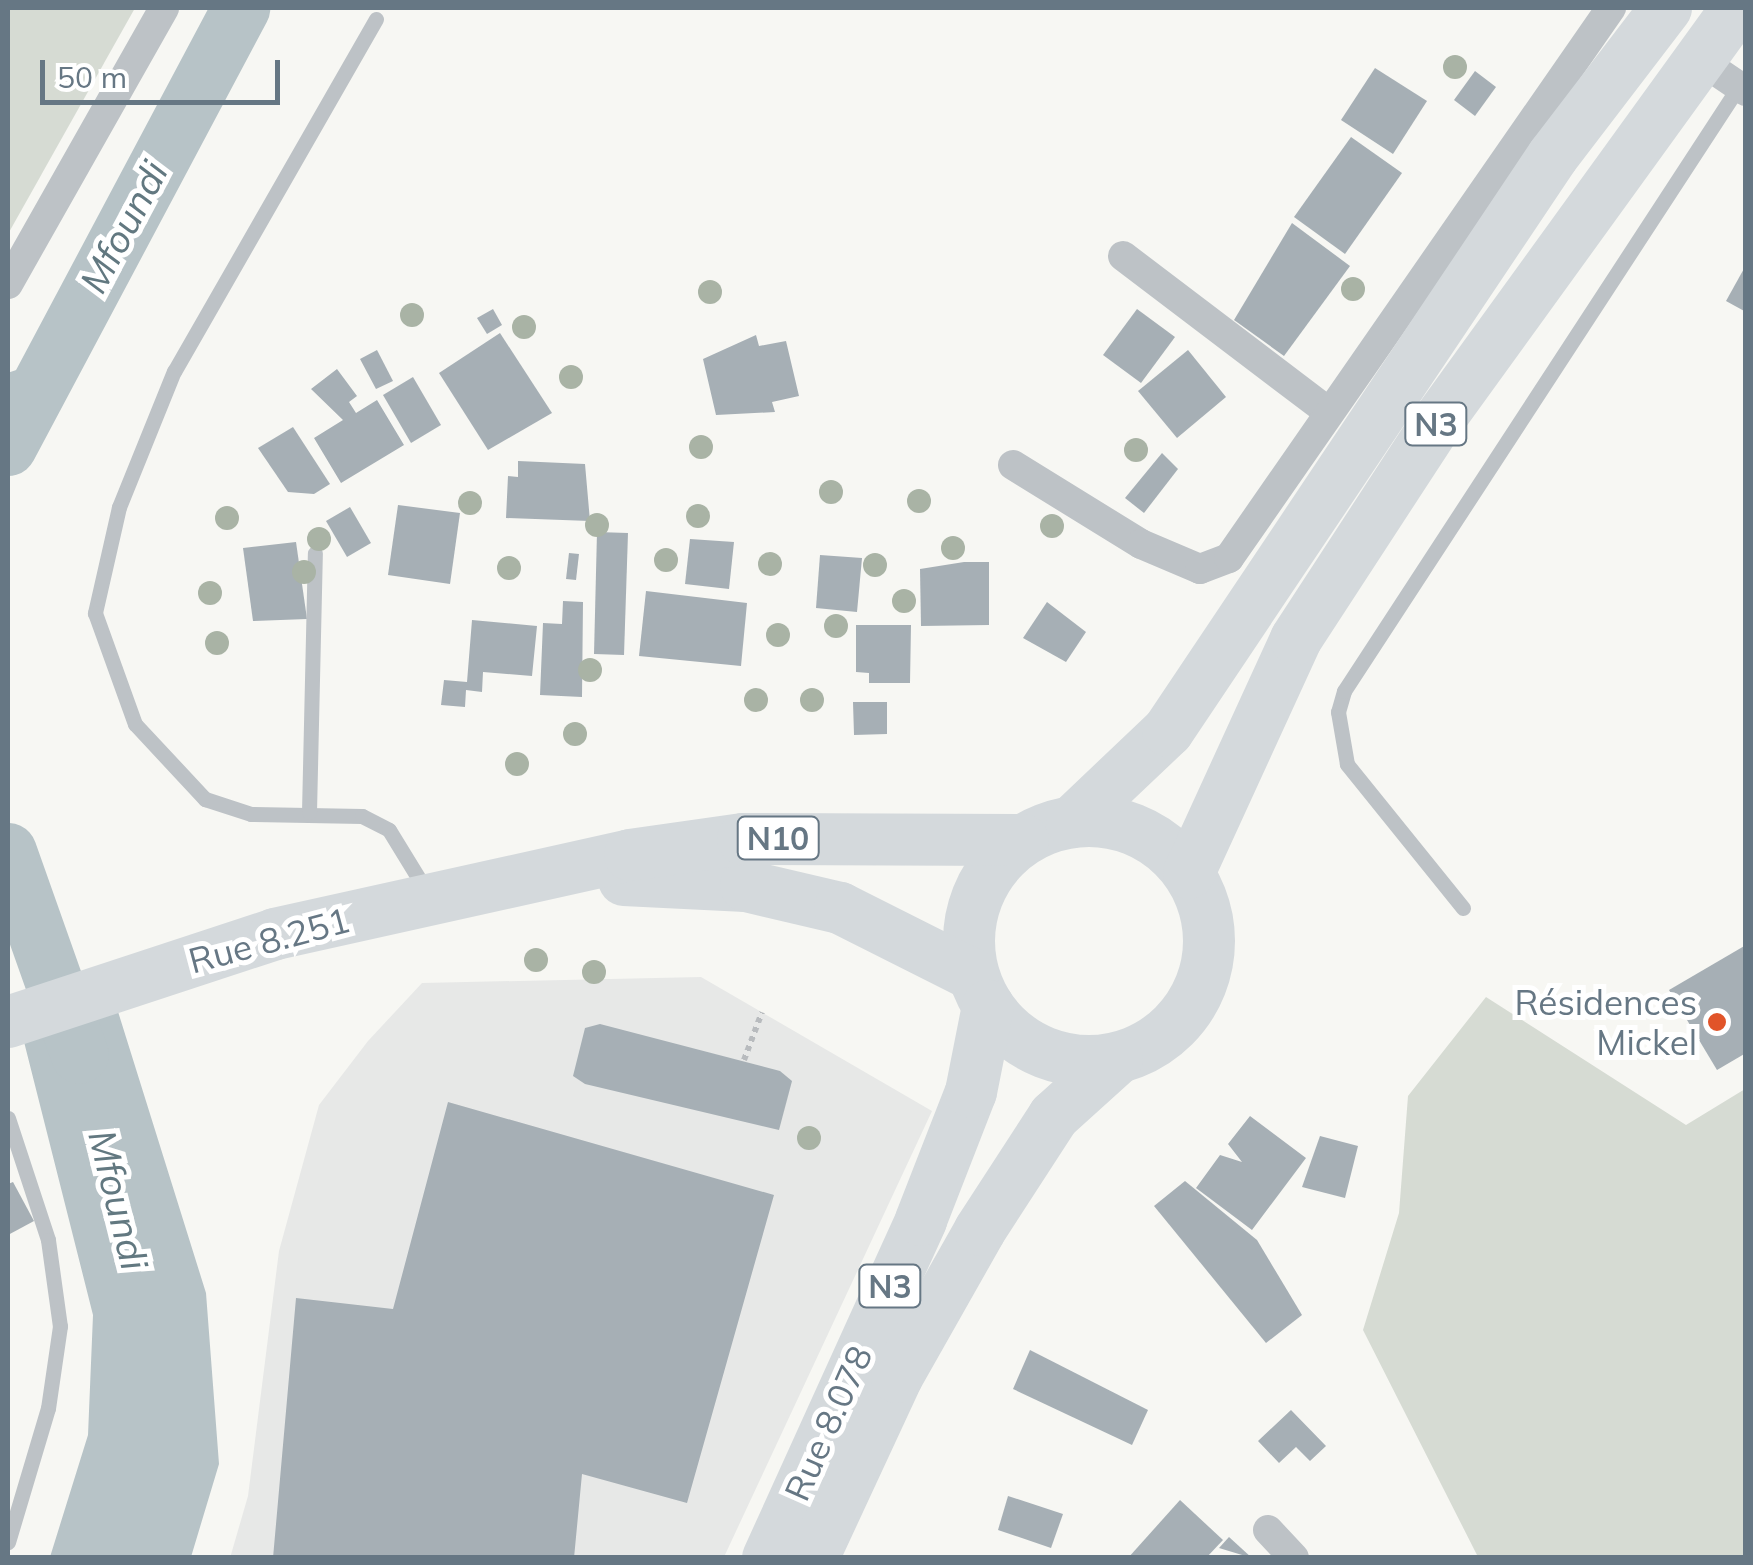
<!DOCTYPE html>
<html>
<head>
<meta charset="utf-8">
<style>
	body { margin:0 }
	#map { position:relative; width:1753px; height:1565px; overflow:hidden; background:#f7f7f3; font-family:Mulish,sans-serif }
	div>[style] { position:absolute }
	.built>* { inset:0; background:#e7e8e7 }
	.green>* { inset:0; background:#d6dbd3 }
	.water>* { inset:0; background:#b7c3c7 }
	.stream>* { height:10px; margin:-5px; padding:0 5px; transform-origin:5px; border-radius:5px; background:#b7c3c7 }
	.river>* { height:58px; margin:-29px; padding:0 29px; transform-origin:29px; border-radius:29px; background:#b7c3c7 }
	.building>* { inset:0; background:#a6afb5 }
	.path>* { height:6px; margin-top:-3px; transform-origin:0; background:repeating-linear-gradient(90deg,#b8bbbe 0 5px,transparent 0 10px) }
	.lane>* { height:15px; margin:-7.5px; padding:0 7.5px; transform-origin:7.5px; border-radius:7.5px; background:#bdc2c6 }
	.street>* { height:30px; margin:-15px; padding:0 15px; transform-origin:15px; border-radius:15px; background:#bdc2c6 }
	.highway>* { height:52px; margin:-26px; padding:0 26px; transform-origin:26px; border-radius:26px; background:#d4d9dc }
	.highway>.ring { margin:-26px; padding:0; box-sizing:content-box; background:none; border:52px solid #d4d9dc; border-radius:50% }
	.trees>* { width:24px; height:24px; margin:-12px; border-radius:50%; background:#a9b3a5 }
	.dots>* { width:28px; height:28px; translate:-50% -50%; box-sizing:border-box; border:5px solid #fff; border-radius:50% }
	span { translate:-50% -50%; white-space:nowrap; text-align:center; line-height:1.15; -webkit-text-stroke:10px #fff; paint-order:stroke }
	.shield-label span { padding:2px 8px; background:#fff; border:2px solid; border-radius:8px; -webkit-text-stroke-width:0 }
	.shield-label { font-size:32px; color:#667784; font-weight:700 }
	.street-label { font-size:35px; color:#667784 }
	.poi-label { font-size:35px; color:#667784 }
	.right { translate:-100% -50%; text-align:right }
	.water-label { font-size:38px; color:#627880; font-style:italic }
	.frame { position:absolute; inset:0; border:10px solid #667784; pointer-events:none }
	.scale { position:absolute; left:40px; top:60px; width:240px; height:45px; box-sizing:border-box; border:5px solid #667784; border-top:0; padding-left:12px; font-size:30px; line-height:35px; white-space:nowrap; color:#667784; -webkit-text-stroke:8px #fff; paint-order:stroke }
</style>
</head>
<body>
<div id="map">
	<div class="built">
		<div style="clip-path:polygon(701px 977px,932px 1111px,724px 1557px,230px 1558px,248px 1496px,279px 1251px,319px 1105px,368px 1041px,422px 983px)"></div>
	</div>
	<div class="green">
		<div style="clip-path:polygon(8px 8px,135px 8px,8px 234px)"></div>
		<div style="clip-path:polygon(1486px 997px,1686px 1125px,1745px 1089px,1745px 1557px,1478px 1557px,1363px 1330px,1399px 1213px,1408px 1096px)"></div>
	</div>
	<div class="water">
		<div style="clip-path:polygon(110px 986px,206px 1293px,219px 1464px,191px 1557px,50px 1557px,88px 1435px,93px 1315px,18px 1018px)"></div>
	</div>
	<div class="stream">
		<div style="left:8px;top:378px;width:45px;rotate:-18deg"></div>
	</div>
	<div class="river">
		<div style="left:8px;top:447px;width:497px;rotate:-62deg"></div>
		<div style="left:8px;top:852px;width:215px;rotate:70.5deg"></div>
	</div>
	<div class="building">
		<div style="clip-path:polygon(1375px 68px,1427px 101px,1393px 154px,1341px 120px)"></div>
		<div style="clip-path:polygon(1475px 71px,1496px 87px,1475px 116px,1454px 100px)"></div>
		<div style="clip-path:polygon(1351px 137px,1402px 173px,1345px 254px,1294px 217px)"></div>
		<div style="clip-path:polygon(1292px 223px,1350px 266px,1284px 356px,1234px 320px)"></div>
		<div style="clip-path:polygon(1746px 265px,1746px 312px,1726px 301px)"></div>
		<div style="clip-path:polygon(493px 309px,502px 325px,487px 334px,477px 318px)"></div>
		<div style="clip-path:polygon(1137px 309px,1175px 337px,1141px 383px,1103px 355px)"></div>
		<div style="clip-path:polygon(500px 333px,552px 413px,488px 450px,439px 373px)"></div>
		<div style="clip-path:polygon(756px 335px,759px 346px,786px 341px,799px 396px,772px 402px,775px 412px,716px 415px,703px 359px)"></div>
		<div style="clip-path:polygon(377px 350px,393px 381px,376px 389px,360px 359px)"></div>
		<div style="clip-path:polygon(1188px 350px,1226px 397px,1177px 438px,1138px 391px)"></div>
		<div style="clip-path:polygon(337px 369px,357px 396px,349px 402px,356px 413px,377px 400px,404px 445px,341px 483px,314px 438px,343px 420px,311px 389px)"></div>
		<div style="clip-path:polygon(413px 377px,441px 425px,411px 443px,383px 395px)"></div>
		<div style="clip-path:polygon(293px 427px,330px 484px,314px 494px,288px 492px,258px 448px)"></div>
		<div style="clip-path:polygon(1162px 453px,1178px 469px,1144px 513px,1125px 498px)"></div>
		<div style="clip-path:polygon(518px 461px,585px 464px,590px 521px,506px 518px,508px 476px,518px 477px)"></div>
		<div style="clip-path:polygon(398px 505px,460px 513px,450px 584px,388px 575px)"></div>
		<div style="clip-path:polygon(350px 507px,371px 543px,347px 557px,326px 521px)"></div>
		<div style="clip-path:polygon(597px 532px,628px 533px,624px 655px,594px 654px)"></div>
		<div style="clip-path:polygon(690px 539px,734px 542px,729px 589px,685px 584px)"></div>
		<div style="clip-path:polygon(296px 542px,307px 619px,253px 621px,243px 548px)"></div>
		<div style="clip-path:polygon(569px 553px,579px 554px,576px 580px,566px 579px)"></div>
		<div style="clip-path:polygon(820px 555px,862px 558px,857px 612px,816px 608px)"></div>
		<div style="clip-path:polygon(964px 562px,989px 562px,989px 625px,921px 626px,920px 569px)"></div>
		<div style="clip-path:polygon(646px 591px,747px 603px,741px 666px,639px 656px)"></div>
		<div style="clip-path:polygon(563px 601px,583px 602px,582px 697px,540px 695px,543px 623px,562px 624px)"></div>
		<div style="clip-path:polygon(1047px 602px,1086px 632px,1066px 662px,1023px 638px)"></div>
		<div style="clip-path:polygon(472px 620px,537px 626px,532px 676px,483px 672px,482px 692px,466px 690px,465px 707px,441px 705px,444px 680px,467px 682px)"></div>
		<div style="clip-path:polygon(856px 625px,911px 625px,910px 683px,869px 683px,869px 673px,856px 672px)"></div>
		<div style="clip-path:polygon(853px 702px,887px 702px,887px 734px,854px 735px)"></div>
		<div style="clip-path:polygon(1746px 945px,1746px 1053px,1717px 1070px,1669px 990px)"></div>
		<div style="clip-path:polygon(600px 1024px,780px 1071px,792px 1081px,779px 1130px,585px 1084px,573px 1076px,585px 1028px)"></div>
		<div style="clip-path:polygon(448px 1102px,774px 1195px,687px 1503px,582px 1474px,574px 1558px,273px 1558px,296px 1298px,393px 1309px)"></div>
		<div style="clip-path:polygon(1250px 1116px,1306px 1158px,1252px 1230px,1196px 1188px,1220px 1155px,1242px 1162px,1228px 1144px)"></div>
		<div style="clip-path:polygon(1320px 1136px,1358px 1146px,1345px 1198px,1302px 1187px)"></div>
		<div style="clip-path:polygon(1185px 1181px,1257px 1240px,1302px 1315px,1266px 1343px,1154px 1206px)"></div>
		<div style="clip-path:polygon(13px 1182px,34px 1221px,8px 1235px,8px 1184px)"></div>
		<div style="clip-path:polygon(1030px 1350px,1148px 1410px,1132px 1445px,1013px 1389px)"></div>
		<div style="clip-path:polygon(1291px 1410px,1326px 1446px,1310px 1461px,1296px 1447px,1279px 1463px,1258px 1441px)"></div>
		<div style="clip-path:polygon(1008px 1496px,1063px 1514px,1051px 1548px,998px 1530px)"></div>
		<div style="clip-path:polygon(1180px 1500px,1223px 1540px,1206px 1558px,1128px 1558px)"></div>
		<div style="clip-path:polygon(1229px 1537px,1252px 1558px,1219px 1548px)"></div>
	</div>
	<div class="path">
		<div style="left:744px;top:1060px;width:51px;rotate:-69.4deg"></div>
	</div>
	<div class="lane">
		<div style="left:376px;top:19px;width:406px;rotate:119.8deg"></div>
		<div style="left:174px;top:371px;width:147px;rotate:112deg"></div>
		<div style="left:119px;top:507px;width:109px;rotate:102.8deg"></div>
		<div style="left:95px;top:613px;width:118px;rotate:70.2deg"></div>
		<div style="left:135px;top:724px;width:103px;rotate:47deg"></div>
		<div style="left:205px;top:799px;width:48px;rotate:18.1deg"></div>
		<div style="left:251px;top:814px;width:111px;rotate:1deg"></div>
		<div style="left:362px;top:816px;width:30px;rotate:27deg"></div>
		<div style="left:389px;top:830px;width:73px;rotate:58.5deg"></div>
		<div style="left:309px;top:812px;width:259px;rotate:-88.7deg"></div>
		<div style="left:1463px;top:908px;width:185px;rotate:-128.9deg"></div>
		<div style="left:1347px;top:764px;width:53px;rotate:-99.8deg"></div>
		<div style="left:1338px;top:712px;width:22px;rotate:-74deg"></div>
		<div style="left:1344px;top:691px;width:723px;rotate:-56.86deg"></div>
		<div style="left:8px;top:1118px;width:128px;rotate:71.8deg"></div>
		<div style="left:48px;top:1240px;width:87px;rotate:82.1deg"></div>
		<div style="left:60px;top:1326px;width:83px;rotate:98.3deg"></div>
		<div style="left:48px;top:1408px;width:140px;rotate:106.6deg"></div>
	</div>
	<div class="street">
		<div style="left:1697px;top:58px;width:59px;rotate:34deg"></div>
		<div style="left:1123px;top:256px;width:255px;rotate:37.2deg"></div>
		<div style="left:8px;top:284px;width:317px;rotate:-60.5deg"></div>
		<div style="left:1013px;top:465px;width:150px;rotate:31.7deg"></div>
		<div style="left:1141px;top:544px;width:64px;rotate:23deg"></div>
		<div style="left:1200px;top:569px;width:31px;rotate:-21deg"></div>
		<div style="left:1229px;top:558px;width:670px;rotate:-55.22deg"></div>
		<div style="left:1268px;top:1530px;width:38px;rotate:47deg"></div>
	</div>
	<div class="highway">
		<div class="ring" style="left:969px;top:821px;width:188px;height:188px"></div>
		<div style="left:1072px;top:822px;width:132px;rotate:-43.5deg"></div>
		<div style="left:1168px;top:731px;width:692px;rotate:-56.2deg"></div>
		<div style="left:1553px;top:156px;width:186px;rotate:-52.6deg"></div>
		<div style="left:1189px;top:873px;width:257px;rotate:-65.4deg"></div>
		<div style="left:1296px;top:639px;width:257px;rotate:-56.9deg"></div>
		<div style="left:1436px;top:424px;width:513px;rotate:-54.11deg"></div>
		<div style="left:624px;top:880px;width:122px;rotate:2.8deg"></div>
		<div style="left:746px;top:886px;width:97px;rotate:13.2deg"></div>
		<div style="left:840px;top:908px;width:149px;rotate:26.7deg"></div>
		<div style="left:8px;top:1022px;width:281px;rotate:-18.2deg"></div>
		<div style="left:275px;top:934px;width:364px;rotate:-12.5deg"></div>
		<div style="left:630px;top:855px;width:114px;rotate:-8.1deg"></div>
		<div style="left:743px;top:839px;width:280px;rotate:0.2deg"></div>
		<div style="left:768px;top:1558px;width:371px;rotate:-65.6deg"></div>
		<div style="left:921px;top:1220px;width:137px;rotate:-68.7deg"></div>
		<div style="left:971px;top:1092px;width:88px;rotate:-78.8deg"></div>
		<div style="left:813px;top:1558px;width:200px;rotate:-65.1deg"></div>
		<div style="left:897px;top:1377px;width:169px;rotate:-60.5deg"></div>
		<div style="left:980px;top:1230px;width:136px;rotate:-57deg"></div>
		<div style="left:1054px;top:1116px;width:85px;rotate:-42.1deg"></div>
	</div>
	<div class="trees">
		<div style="left:1455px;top:67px"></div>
		<div style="left:1353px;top:289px"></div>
		<div style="left:710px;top:292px"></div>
		<div style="left:412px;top:315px"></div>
		<div style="left:524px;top:327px"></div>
		<div style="left:571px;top:377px"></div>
		<div style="left:701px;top:447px"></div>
		<div style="left:1136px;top:450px"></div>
		<div style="left:831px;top:492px"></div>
		<div style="left:919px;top:501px"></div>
		<div style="left:470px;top:503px"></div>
		<div style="left:698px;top:516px"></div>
		<div style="left:227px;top:518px"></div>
		<div style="left:597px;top:525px"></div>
		<div style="left:1052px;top:526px"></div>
		<div style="left:319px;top:539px"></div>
		<div style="left:953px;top:548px"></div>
		<div style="left:666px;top:560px"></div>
		<div style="left:770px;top:564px"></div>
		<div style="left:875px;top:565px"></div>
		<div style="left:509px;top:568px"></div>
		<div style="left:304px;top:572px"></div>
		<div style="left:210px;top:593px"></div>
		<div style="left:904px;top:601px"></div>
		<div style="left:836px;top:626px"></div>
		<div style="left:778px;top:635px"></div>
		<div style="left:217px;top:643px"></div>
		<div style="left:590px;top:670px"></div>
		<div style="left:756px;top:700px"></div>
		<div style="left:812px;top:700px"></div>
		<div style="left:575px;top:734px"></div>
		<div style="left:517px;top:764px"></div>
		<div style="left:536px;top:960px"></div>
		<div style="left:594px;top:972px"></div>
		<div style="left:809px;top:1138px"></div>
	</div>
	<div class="dots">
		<div style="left:1717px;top:1022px;background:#e15429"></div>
	</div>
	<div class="shield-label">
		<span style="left:1436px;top:424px">N3</span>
		<span style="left:778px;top:838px">N10</span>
		<span style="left:890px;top:1286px">N3</span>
	</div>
	<div class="street-label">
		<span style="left:269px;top:940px;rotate:-15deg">Rue 8.251</span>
		<span style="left:828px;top:1423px;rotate:-66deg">Rue 8.078</span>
	</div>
	<div class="poi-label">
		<span class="right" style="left:1697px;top:1022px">Résidences<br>Mickel</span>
	</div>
	<div class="water-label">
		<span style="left:124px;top:227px;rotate:-62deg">Mfoundi</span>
		<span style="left:118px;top:1200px;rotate:76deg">Mfoundi</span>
	</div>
	<div class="frame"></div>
	<div class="scale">50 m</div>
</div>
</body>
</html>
